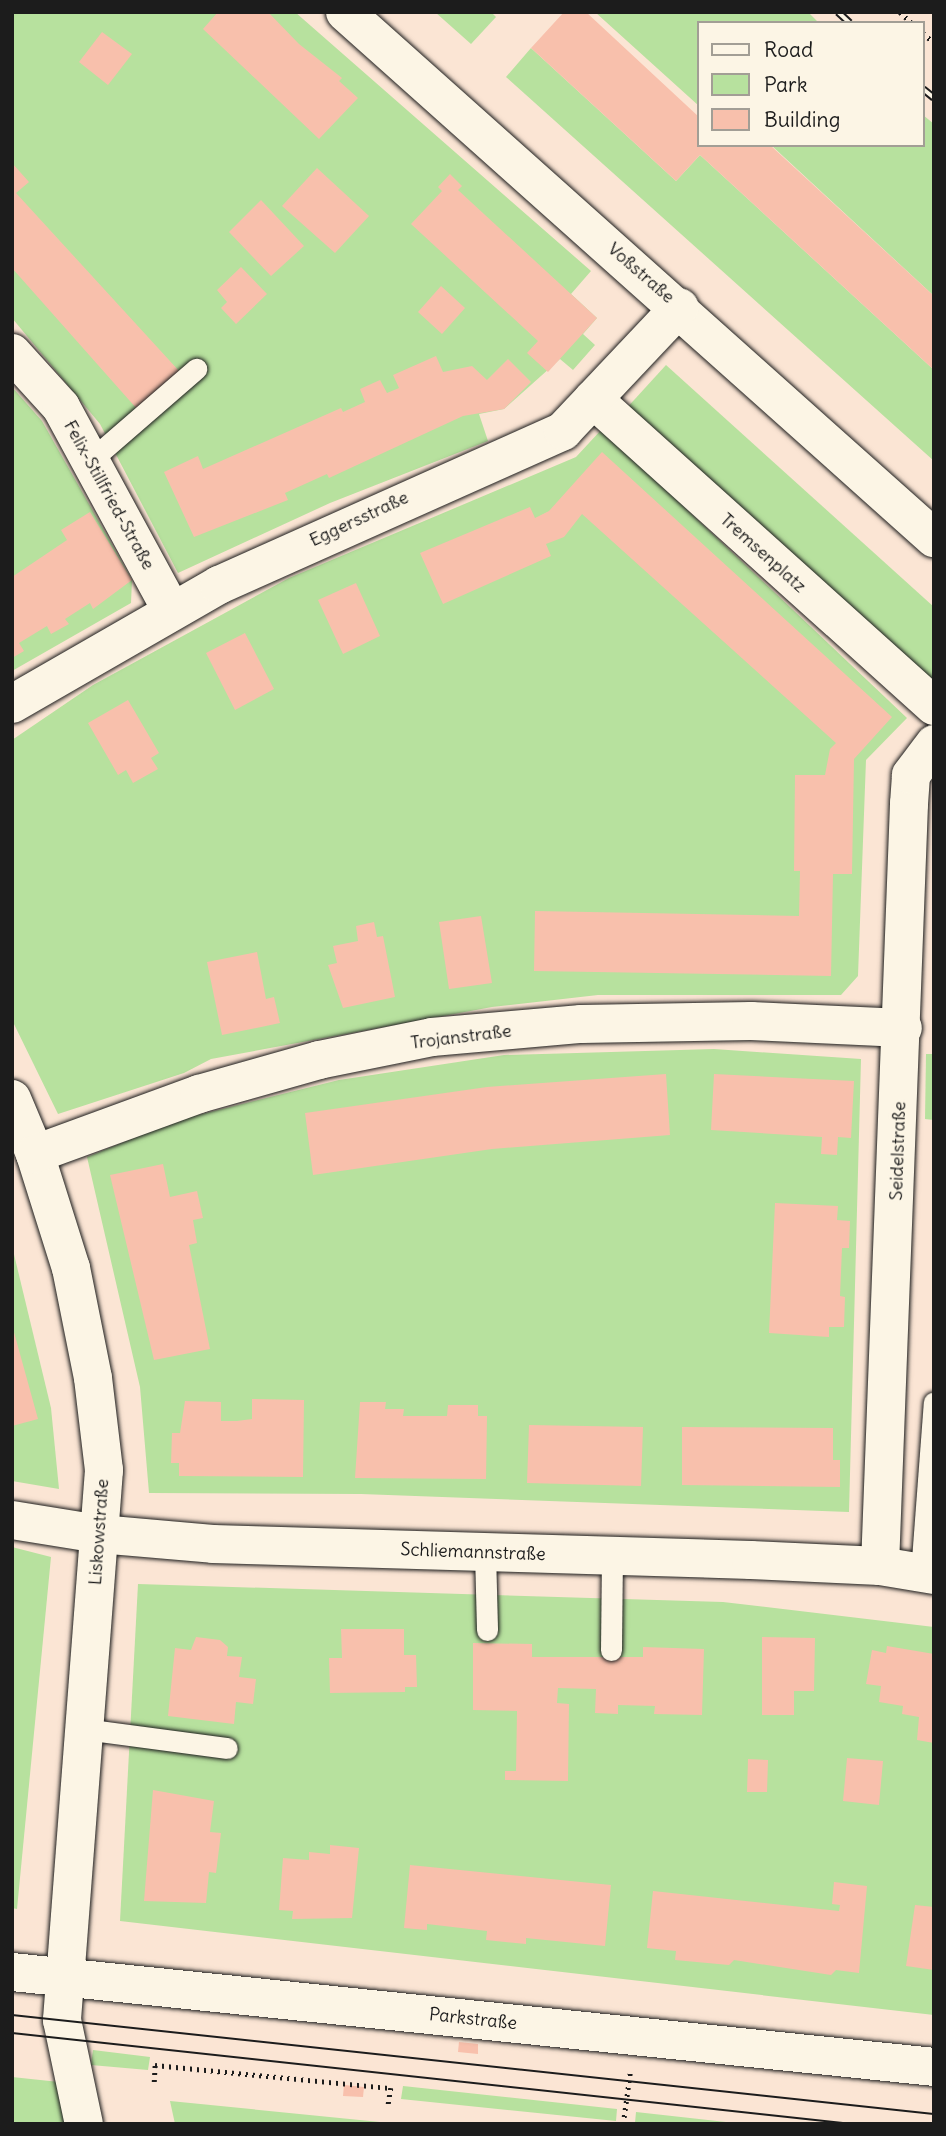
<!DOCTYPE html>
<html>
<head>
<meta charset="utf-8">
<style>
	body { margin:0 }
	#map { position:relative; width:946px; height:2136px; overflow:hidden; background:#fbe5d4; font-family:Delius,sans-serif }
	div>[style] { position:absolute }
	.green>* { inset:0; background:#b7e19e }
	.building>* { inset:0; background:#f8c0ac }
	.path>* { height:4.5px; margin-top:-2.25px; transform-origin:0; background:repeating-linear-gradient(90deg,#1c1c1c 0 2px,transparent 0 7px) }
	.roads { filter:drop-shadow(0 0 2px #1c1c1c) drop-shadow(0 0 2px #1c1c1c) }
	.lane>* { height:21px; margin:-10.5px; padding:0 10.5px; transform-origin:10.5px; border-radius:10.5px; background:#fcf5e5 }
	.street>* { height:38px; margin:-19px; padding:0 19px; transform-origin:19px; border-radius:19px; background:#fcf5e5 }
	.secondary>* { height:38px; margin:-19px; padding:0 19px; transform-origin:19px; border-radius:19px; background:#fcf5e5 }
	.tram>* { height:2px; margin:-1px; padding:0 1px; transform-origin:1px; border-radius:1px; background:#1c1c1c }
	.rail>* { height:8px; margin-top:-4px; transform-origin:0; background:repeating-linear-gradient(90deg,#fcf5e5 0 16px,#1c1c1c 0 32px); box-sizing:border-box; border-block:2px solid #1c1c1c }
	span { translate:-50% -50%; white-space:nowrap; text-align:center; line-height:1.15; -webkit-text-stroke:5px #fcf5e5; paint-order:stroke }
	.street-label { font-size:18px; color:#1c1c1c }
	.frame { position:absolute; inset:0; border:14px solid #1c1c1c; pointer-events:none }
	.legend { position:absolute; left:697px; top:21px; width:228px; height:126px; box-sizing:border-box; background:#fcf5e5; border:2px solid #a29e95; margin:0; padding:9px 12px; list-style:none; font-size:21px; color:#1c1c1c }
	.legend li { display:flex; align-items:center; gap:14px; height:35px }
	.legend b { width:35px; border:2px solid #a29e95 }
</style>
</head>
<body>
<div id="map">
	<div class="green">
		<div style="clip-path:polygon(12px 12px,295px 12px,591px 271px,571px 294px,597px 318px,583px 334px,595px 345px,573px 370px,560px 359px,504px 409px,479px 414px,488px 441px,330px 503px,178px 573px,100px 424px,12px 318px)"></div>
		<div style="clip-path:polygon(435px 12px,491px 12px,496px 17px,471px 44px)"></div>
		<div style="clip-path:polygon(595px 12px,808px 12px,819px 23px,699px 23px,699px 106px)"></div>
		<div style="clip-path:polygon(531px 48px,676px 181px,700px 155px,934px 370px,934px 461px,506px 77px)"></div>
		<div style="clip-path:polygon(923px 115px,934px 124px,934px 296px,771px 145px,923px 145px)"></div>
		<div style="clip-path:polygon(666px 365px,934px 607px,934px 691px,624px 411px)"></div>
		<div style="clip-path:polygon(12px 387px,42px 421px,132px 580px,131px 603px,12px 671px)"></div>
		<div style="clip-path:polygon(602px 429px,907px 718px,866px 760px,858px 976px,841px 995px,598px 995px,492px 1007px,211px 1059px,184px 1073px,58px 1114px,12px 1020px,12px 740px,93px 685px,289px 578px,576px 457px)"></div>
		<div style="clip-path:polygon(714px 1049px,861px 1059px,849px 1512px,361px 1494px,149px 1493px,140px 1387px,87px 1157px,178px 1120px,339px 1080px,504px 1055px)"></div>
		<div style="clip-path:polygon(926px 1054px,934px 1054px,934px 1120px,925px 1119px)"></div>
		<div style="clip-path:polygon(12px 1246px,51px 1408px,59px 1489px,12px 1481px)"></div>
		<div style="clip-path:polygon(12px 1547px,51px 1557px,17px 1909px,12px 1908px)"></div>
		<div style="clip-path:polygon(138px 1584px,723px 1602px,934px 1627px,934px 2015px,120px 1921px)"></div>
		<div style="clip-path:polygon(93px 2050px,150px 2057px,148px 2070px,91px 2065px)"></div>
		<div style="clip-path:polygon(12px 2077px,59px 2082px,69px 2124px,12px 2124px)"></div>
		<div style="clip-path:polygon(403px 2086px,617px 2109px,616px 2121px,401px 2099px)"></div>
		<div style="clip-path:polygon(170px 2101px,400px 2124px,175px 2124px)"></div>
		<div style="clip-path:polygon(636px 2112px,735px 2123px,738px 2124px,635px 2123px)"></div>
	</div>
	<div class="building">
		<div style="clip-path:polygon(218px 12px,268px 12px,299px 44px,342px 78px,339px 81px,358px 98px,319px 139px,203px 29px)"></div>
		<div style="clip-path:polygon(564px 12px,586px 12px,699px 117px,699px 145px,770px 145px,934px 296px,934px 370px,700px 155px,676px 181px,531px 48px)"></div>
		<div style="clip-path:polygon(102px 32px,132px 54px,108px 85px,79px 62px)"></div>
		<div style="clip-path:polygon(12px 163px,29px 182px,16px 193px,180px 372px,137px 409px,12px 268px)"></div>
		<div style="clip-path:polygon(317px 168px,369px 216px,335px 253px,282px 206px)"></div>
		<div style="clip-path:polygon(450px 174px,462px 186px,458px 190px,597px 318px,548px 372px,527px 353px,538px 341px,411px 224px,442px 191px,438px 187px)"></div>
		<div style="clip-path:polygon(261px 200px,304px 246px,271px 276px,229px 232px)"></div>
		<div style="clip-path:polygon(241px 267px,267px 294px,236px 324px,221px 308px,227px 302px,217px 290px)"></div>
		<div style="clip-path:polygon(441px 286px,465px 308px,442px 334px,418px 312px)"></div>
		<div style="clip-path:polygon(436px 356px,443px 372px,472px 366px,487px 380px,508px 359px,531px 382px,504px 409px,463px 416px,329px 478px,327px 474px,285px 493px,288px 500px,194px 537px,164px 472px,198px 456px,203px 469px,341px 408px,343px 412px,365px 402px,360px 389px,380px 380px,387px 393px,399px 388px,393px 375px)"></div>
		<div style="clip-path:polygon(602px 452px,892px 717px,854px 759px,852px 874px,833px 874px,831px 976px,534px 971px,535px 911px,799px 916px,800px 871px,794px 871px,795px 775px,825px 775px,830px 749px,836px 743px,582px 514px,564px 537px,546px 544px,551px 556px,443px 604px,420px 553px,530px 507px,535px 518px,549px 511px)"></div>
		<div style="clip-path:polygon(90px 512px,132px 580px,93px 609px,90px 603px,65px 619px,69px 624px,51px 634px,47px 626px,19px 643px,24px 651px,12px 658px,12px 577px,67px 540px,61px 530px)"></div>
		<div style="clip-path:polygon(356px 583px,380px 636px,343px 654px,318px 600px)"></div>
		<div style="clip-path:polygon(245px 633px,274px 689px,235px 710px,206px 653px)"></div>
		<div style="clip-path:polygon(128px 700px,159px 753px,151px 758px,158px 769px,133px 783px,126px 770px,118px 775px,88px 723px)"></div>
		<div style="clip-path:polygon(481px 916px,492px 983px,449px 989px,439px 922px)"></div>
		<div style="clip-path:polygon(374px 922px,377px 937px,383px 936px,395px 997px,343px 1008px,328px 965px,337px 963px,333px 946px,358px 941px,356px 926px)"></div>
		<div style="clip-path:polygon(257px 952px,266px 999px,274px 997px,280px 1023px,222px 1035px,207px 962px)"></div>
		<div style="clip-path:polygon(666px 1074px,670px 1135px,492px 1149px,313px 1175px,305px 1113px,487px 1087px)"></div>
		<div style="clip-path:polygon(714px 1074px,854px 1081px,851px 1138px,838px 1137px,837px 1155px,821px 1154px,822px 1137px,711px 1130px)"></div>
		<div style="clip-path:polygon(163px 1164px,170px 1197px,197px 1191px,203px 1218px,193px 1220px,197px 1243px,189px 1245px,210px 1349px,154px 1360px,110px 1175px)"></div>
		<div style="clip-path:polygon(775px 1203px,838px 1206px,837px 1220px,850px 1221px,849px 1248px,842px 1248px,840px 1296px,845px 1297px,844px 1327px,829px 1327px,829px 1337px,769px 1333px)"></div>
		<div style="clip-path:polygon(12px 1325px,38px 1419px,12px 1426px)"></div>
		<div style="clip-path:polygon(252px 1399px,304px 1400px,303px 1477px,179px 1476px,179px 1463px,171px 1463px,172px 1433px,180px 1433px,185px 1401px,221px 1402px,221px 1421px,237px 1421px,252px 1419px)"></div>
		<div style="clip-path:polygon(360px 1402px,386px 1402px,385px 1409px,404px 1409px,403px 1416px,447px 1416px,448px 1405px,478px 1405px,478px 1416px,487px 1416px,486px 1479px,355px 1478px)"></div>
		<div style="clip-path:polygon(529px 1425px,643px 1427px,641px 1486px,527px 1483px)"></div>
		<div style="clip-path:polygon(682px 1427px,833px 1428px,833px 1460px,840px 1460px,840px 1487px,682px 1485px)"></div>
		<div style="clip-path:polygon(341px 1629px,404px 1629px,404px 1655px,416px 1655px,417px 1687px,405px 1687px,405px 1692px,330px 1693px,329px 1658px,342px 1658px)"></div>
		<div style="clip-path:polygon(196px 1637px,220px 1640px,228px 1647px,227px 1656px,242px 1657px,239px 1677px,256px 1679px,253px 1704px,236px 1702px,234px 1724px,168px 1716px,175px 1648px,191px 1650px)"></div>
		<div style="clip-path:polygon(762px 1637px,815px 1638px,814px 1691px,794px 1691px,794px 1715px,762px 1715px)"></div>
		<div style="clip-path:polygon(473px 1643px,532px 1644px,532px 1657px,643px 1657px,643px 1647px,704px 1649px,702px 1715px,654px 1714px,655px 1706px,618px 1705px,618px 1714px,595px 1713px,596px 1689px,558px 1688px,557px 1703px,569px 1704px,568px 1781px,505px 1780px,505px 1771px,516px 1771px,517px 1711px,473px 1710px)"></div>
		<div style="clip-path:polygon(887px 1646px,934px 1654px,934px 1743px,917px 1740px,919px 1717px,902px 1714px,903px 1706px,879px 1702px,881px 1686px,866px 1684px,872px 1650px,886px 1653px)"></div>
		<div style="clip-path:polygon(847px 1758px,883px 1761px,879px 1805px,843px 1801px)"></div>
		<div style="clip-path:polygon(748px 1759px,768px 1760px,767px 1792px,747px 1792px)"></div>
		<div style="clip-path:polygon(153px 1790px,214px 1801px,210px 1832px,221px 1833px,216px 1873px,209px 1872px,206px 1903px,144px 1901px)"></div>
		<div style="clip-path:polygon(330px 1845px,359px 1848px,352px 1918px,292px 1919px,293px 1911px,279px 1910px,283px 1858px,309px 1860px,309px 1852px,330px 1854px)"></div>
		<div style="clip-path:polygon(410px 1865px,611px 1885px,605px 1946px,526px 1938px,526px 1944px,486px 1940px,487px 1931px,427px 1924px,427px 1930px,404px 1928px)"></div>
		<div style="clip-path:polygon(834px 1882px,867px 1886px,859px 1973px,836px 1970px,831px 1975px,734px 1960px,729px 1965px,675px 1960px,676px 1951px,647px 1948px,653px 1891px,839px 1911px,840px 1905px,832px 1904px)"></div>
		<div style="clip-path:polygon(915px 1905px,934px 1907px,934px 1970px,906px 1966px)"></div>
		<div style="clip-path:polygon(459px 2042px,478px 2044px,478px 2054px,458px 2052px)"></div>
		<div style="clip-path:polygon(344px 2085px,364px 2087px,363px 2097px,343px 2096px)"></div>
	</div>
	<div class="path">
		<div style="left:900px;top:12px;width:16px;rotate:43deg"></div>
		<div style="left:923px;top:33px;width:15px;rotate:42deg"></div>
		<div style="left:154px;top:2082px;width:17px;rotate:-87deg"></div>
		<div style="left:155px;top:2065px;width:237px;rotate:5.6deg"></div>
		<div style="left:391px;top:2088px;width:19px;rotate:99deg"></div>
		<div style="left:623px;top:2124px;width:51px;rotate:-82.2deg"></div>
	</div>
	<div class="roads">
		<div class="lane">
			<div style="left:92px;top:459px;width:138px;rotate:-40.9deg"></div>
			<div style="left:485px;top:1552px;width:78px;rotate:88.5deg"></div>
			<div style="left:921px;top:1573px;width:171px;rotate:-85.7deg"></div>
			<div style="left:611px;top:1650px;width:94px;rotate:-89.4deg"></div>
			<div style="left:84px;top:1729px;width:144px;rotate:7.6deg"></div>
		</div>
		<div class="street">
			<div style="left:345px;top:12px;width:790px;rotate:41.77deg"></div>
			<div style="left:12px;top:353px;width:73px;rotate:47.8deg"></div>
			<div style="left:61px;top:407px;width:231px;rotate:61.5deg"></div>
			<div style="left:593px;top:399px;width:459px;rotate:42deg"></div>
			<div style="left:12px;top:704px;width:239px;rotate:-29.9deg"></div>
			<div style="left:219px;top:585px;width:377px;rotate:-24.1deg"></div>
			<div style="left:563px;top:431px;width:170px;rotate:-46.7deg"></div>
			<div style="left:12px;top:1099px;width:60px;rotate:67.3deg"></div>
			<div style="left:35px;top:1154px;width:120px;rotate:72.5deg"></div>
			<div style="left:71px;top:1268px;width:112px;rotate:78.7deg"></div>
			<div style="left:93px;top:1378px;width:93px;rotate:83.2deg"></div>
			<div style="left:104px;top:1470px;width:552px;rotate:94.37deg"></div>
			<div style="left:62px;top:2020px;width:106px;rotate:78.1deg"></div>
			<div style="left:35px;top:1154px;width:175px;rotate:-20.1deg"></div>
			<div style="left:199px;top:1094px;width:125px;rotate:-15.8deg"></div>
			<div style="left:319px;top:1060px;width:115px;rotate:-11.5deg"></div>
			<div style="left:432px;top:1037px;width:150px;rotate:-5deg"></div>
			<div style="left:581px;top:1024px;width:170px;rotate:-1deg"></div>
			<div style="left:751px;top:1021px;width:152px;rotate:2.6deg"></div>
			<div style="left:12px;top:1520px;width:88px;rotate:9.1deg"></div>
			<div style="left:99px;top:1534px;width:114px;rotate:5deg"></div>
			<div style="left:213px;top:1544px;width:538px;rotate:1.7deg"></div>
			<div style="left:751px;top:1560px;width:129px;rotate:2.7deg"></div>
			<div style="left:880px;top:1566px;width:55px;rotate:9.5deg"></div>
			<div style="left:880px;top:1566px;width:763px;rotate:-87.82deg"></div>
			<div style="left:909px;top:804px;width:29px;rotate:-86deg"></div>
			<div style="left:911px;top:775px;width:39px;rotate:-53deg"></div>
		</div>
		<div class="secondary">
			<div style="left:12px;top:1972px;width:927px;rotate:5.88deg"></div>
		</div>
	</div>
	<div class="tram">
		<div style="left:12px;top:2015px;width:927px;rotate:6.13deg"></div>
		<div style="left:12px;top:2033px;width:845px;rotate:6.18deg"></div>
	</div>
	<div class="rail">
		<div style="left:838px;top:12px;width:16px;rotate:43deg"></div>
		<div style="left:923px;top:89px;width:14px;rotate:39deg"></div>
	</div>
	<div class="street-label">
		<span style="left:641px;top:273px;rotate:41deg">Voßstraße</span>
		<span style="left:109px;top:495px;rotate:61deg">Felix-Stillfried-Straße</span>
		<span style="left:359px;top:519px;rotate:-25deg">Eggersstraße</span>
		<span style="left:763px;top:553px;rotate:42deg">Tremsenplatz</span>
		<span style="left:461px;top:1037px;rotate:-7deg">Trojanstraße</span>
		<span style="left:898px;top:1151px;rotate:-88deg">Seidelstraße</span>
		<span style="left:99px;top:1532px;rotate:-86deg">Liskowstraße</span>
		<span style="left:473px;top:1552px;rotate:2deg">Schliemannstraße</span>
		<span style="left:473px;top:2019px;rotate:6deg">Parkstraße</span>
	</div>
	<div class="frame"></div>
	<ul class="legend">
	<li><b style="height:9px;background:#fcf5e5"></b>Road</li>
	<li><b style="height:19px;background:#b7e19e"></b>Park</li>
	<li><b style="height:19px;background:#f8c0ac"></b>Building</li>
	</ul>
</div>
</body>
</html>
